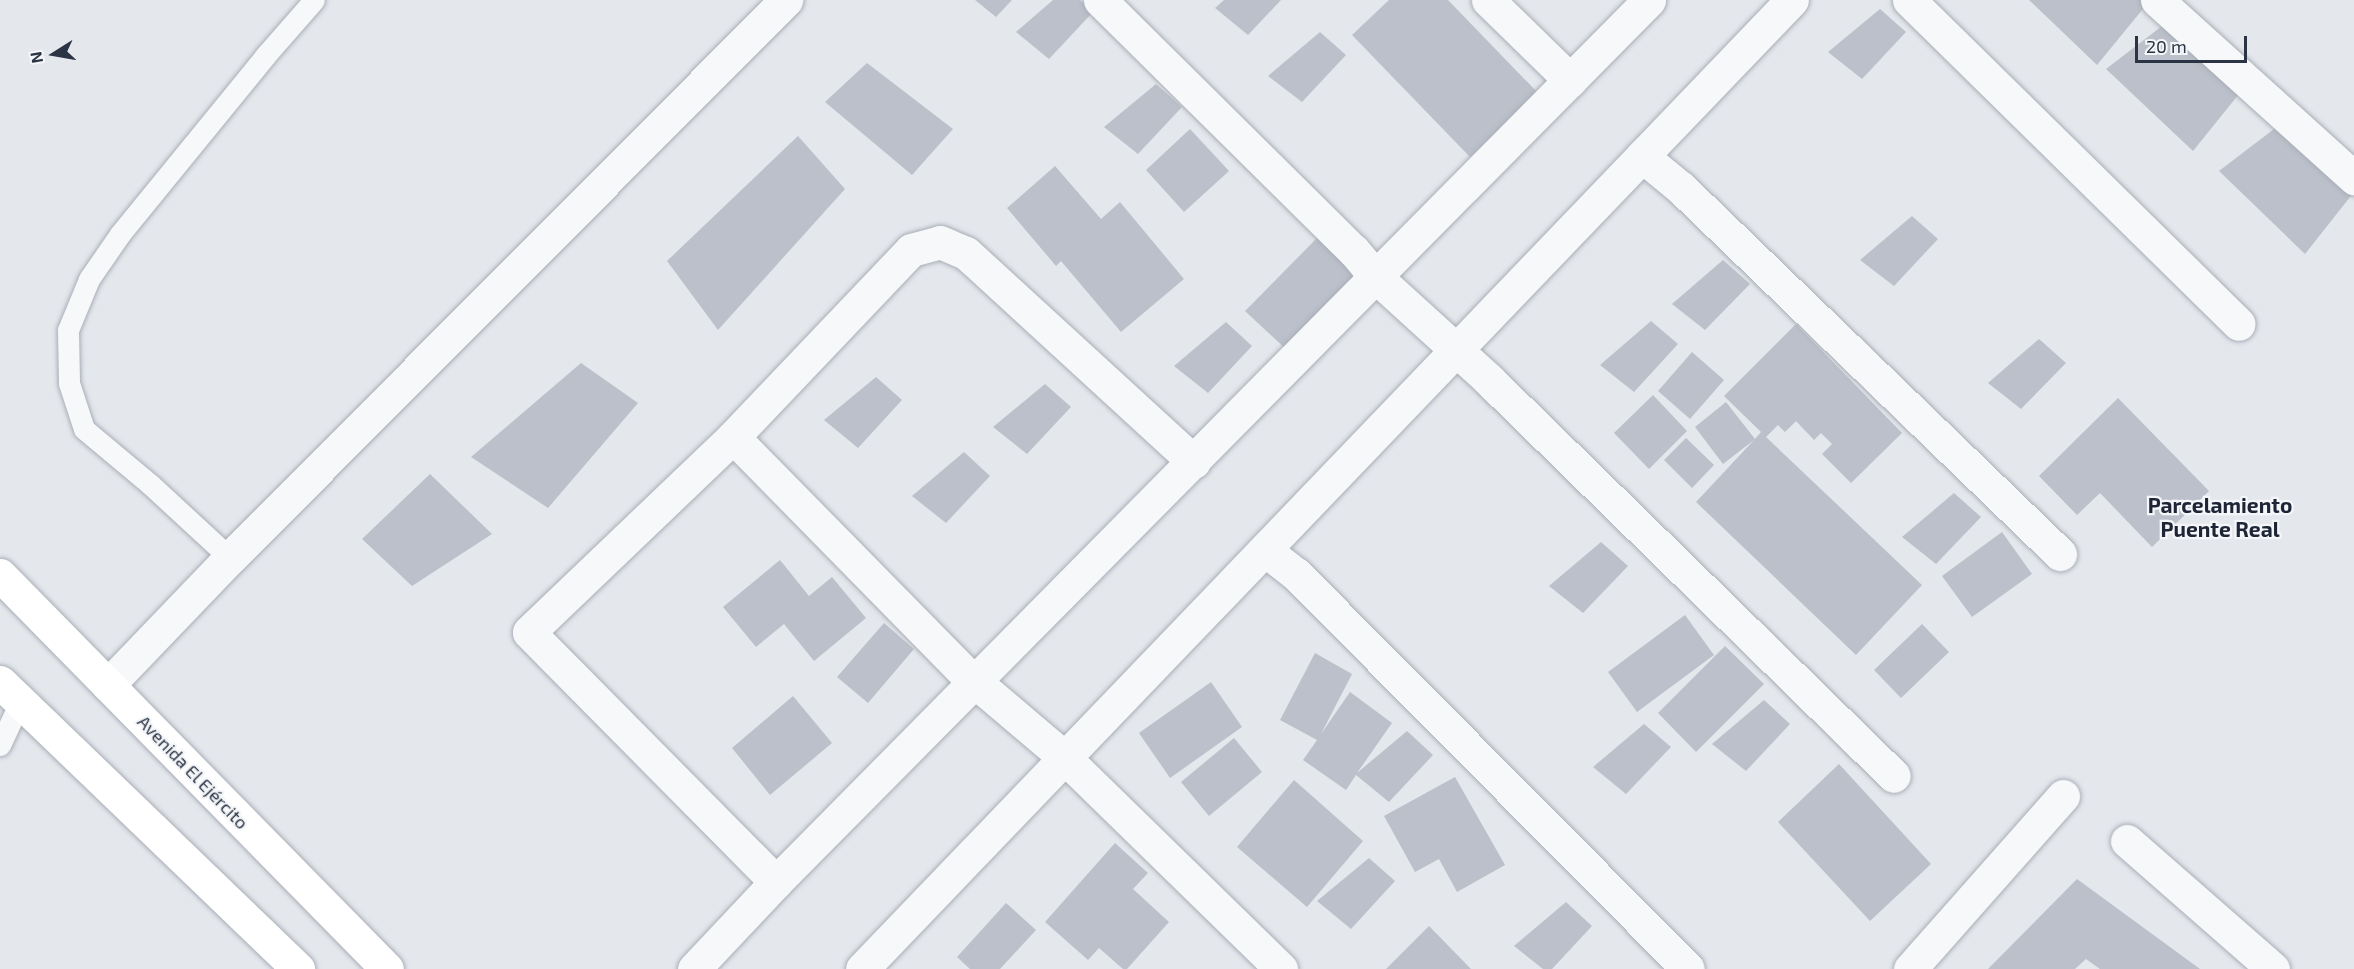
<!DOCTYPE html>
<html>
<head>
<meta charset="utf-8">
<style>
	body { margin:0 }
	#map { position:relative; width:2354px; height:969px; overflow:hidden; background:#e4e7ec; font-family:"Exo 2",sans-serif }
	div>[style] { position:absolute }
	.building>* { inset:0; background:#bbc0ca }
	.roads { filter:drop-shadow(0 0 2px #a9aeb7) drop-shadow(0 0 2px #a9aeb7) }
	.lane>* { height:21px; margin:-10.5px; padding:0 10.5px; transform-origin:10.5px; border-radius:10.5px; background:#f7f8fa }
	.street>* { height:33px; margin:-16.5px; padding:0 16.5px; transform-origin:16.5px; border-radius:16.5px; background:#f7f8fa }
	.secondary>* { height:33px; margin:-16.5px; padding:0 16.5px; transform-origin:16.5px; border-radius:16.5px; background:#fff }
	span { translate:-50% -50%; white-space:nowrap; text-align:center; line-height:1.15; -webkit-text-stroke:4.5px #f4f6f9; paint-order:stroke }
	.street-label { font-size:18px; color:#2b3445 }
	.quarter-label { font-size:21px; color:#1d2536; font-weight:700 }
	.north { position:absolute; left:24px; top:24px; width:60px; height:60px; -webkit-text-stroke:4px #f4f6f9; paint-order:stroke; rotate:259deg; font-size:16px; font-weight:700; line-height:24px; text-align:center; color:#2b3445 }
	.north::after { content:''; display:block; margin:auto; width:21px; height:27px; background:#2b3445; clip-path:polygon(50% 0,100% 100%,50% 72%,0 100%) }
	.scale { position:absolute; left:2135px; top:36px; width:112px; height:27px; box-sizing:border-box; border:3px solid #2b3445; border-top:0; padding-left:8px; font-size:18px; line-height:21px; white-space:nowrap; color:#2b3445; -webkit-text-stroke:4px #f4f6f9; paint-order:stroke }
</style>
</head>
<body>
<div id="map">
	<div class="building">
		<div style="clip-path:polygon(975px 0,1012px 0,996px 17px)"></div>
		<div style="clip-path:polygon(1053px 0,1080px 0,1093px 12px,1049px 59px,1016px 32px)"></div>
		<div style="clip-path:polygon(1224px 0,1281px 0,1248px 35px,1215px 8px)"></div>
		<div style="clip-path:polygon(1389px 0,1448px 0,1537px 92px,1470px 157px,1352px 35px)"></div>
		<div style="clip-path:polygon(2029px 0,2143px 0,2147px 4px,2097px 65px)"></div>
		<div style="clip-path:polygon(1880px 9px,1906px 32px,1862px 79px,1828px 52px)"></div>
		<div style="clip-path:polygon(2166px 23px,2243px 89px,2193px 151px,2106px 69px)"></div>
		<div style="clip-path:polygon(1320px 32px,1346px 55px,1302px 102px,1268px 76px)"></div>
		<div style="clip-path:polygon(867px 63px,953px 129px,912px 175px,825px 102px)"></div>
		<div style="clip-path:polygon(1156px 84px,1182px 107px,1138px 154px,1104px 127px)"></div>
		<div style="clip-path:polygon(2278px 126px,2354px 192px,2305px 254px,2219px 171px)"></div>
		<div style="clip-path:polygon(1190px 129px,1229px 171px,1184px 212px,1146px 170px)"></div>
		<div style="clip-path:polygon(798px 136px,845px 189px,718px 330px,667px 261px)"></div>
		<div style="clip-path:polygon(1055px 166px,1101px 219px,1120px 202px,1184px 279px,1121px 332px,1061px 261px,1056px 266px,1007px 208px)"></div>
		<div style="clip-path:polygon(1912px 216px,1938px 239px,1894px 286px,1860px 260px)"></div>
		<div style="clip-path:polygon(1319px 236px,1361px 276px,1289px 352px,1245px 311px)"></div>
		<div style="clip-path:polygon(1723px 260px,1750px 284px,1705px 330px,1672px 304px)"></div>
		<div style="clip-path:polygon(1651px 321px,1678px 344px,1634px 392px,1600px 365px)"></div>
		<div style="clip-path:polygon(1226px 322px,1252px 346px,1208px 393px,1174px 366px)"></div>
		<div style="clip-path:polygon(1796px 324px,1902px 433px,1851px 483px,1822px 454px,1832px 444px,1821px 433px,1814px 440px,1796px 421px,1785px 432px,1778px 425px,1766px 437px,1922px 585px,1856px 655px,1696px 502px,1754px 440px,1723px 464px,1695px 427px,1726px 402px,1755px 439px,1761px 432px,1724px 396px)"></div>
		<div style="clip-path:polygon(2039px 339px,2066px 363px,2021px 409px,1988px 383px)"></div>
		<div style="clip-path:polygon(1692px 352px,1724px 380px,1690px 419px,1658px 391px)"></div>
		<div style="clip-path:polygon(581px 363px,638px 403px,548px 508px,471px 457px)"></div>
		<div style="clip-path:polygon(876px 377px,902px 400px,858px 448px,824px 420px)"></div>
		<div style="clip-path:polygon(1045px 384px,1071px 407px,1027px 454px,993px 427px)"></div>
		<div style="clip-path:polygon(1653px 395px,1687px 431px,1649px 469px,1614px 433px)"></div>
		<div style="clip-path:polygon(2118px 398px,2209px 491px,2152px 547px,2100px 493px,2077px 515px,2039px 476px)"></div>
		<div style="clip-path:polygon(1686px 438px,1714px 465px,1692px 488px,1664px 460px)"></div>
		<div style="clip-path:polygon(964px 452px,990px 476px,946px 523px,912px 496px)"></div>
		<div style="clip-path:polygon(430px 474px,492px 534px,412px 586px,362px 539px)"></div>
		<div style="clip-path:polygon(1954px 493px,1981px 517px,1936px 564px,1902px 537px)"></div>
		<div style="clip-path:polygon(2002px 532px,2032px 574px,1972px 617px,1942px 576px)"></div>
		<div style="clip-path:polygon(1601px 542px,1628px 566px,1583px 613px,1549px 586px)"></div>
		<div style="clip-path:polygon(780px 560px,809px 596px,832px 577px,866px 618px,814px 661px,784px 624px,756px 647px,723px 607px)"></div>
		<div style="clip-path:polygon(1685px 615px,1714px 655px,1637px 712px,1608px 672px)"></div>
		<div style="clip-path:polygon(884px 623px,914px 649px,868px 703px,837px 677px)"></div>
		<div style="clip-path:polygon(1922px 624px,1949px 652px,1901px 698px,1874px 670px)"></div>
		<div style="clip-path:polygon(1725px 646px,1764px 684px,1696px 752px,1658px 713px)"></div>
		<div style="clip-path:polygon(1315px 653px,1352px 674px,1321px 734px,1350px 692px,1392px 723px,1357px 773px,1407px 731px,1433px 755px,1389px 802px,1356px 775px,1346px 790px,1303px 760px,1317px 740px,1280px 720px)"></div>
		<div style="clip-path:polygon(1211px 682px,1242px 727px,1170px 778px,1139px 733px)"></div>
		<div style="clip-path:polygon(793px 696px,832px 743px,770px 795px,732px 748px)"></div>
		<div style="clip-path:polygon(1764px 700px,1790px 724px,1746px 771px,1712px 744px)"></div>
		<div style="clip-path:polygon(1644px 724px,1671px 747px,1626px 794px,1593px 767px)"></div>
		<div style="clip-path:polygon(1234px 738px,1262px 772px,1209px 816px,1181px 782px)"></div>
		<div style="clip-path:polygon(1839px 764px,1931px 864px,1870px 921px,1778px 822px)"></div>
		<div style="clip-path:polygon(1455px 777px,1505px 865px,1457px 892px,1439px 859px,1415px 872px,1384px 816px)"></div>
		<div style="clip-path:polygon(1294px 780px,1363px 841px,1307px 907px,1237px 847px)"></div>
		<div style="clip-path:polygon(1115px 843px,1148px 873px,1133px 889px,1169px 922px,1127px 969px,1123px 969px,1099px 948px,1088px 960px,1045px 922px)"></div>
		<div style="clip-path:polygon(1369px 858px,1395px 881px,1351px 929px,1317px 901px)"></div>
		<div style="clip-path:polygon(2077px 879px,2200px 969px,2100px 969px,2086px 959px,2075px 969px,1988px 969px)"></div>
		<div style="clip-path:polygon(1566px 902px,1592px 926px,1552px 969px,1543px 969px,1514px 946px)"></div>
		<div style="clip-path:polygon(1006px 903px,1036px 930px,1000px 969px,970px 969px,957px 957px)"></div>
		<div style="clip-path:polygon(1429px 926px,1471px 969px,1386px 969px)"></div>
	</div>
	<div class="roads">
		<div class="lane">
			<div style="left:230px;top:558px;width:108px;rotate:-137.3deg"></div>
			<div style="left:151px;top:485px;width:87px;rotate:-140.1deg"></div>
			<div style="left:84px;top:429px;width:48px;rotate:-108.1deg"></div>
			<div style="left:69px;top:383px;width:53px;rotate:-91.1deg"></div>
			<div style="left:68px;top:330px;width:55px;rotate:-67.6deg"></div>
			<div style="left:89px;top:279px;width:55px;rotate:-55.4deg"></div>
			<div style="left:120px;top:234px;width:230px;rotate:-50.8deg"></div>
			<div style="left:265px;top:56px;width:74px;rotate:-48.8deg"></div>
			<div style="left:0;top:745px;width:47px;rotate:-65.1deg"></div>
		</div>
		<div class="street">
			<div style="left:1100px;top:0;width:357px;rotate:44.7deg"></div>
			<div style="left:1354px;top:251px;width:34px;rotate:50deg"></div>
			<div style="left:1376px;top:277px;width:153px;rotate:42.3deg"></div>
			<div style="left:1489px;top:380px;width:566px;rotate:44.36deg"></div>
			<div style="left:1488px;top:0;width:115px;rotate:44.3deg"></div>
			<div style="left:1909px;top:0;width:462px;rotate:44.5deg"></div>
			<div style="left:2157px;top:0;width:266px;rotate:42.1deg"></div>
			<div style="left:1642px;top:156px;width:50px;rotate:39.4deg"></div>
			<div style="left:1681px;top:188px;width:527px;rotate:44deg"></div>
			<div style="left:733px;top:437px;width:332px;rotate:45.5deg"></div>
			<div style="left:966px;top:674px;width:130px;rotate:40.3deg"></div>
			<div style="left:1065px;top:758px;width:302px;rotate:44.3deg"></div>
			<div style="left:1265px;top:550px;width:39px;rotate:38deg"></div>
			<div style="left:1296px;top:574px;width:556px;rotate:45.22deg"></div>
			<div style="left:108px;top:685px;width:176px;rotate:-46.2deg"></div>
			<div style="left:230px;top:558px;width:788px;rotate:-45.1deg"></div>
			<div style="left:2127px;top:841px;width:194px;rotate:41.2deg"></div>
			<div style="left:776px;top:882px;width:351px;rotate:-134.7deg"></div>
			<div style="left:529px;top:632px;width:282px;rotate:-43.7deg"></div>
			<div style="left:733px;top:437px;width:258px;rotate:-46.4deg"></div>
			<div style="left:911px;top:250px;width:30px;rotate:-15deg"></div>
			<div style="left:940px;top:242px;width:28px;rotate:23deg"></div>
			<div style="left:966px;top:253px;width:309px;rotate:42.5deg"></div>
			<div style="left:694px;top:969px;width:120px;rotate:-46.7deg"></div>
			<div style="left:776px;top:882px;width:1241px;rotate:-45.29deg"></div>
			<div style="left:862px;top:969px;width:1343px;rotate:-46.18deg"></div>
			<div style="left:1910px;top:969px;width:231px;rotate:-48.5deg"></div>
		</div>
		<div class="secondary">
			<div style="left:0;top:575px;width:552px;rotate:45.51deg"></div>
			<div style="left:0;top:682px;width:414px;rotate:43.9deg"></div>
		</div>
	</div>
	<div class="street-label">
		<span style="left:193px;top:772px;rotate:46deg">Avenida El Ejército</span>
	</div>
	<div class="quarter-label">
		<span style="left:2220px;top:517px">Parcelamiento<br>Puente Real</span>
	</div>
	<div class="north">N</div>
	<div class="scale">20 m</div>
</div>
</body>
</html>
